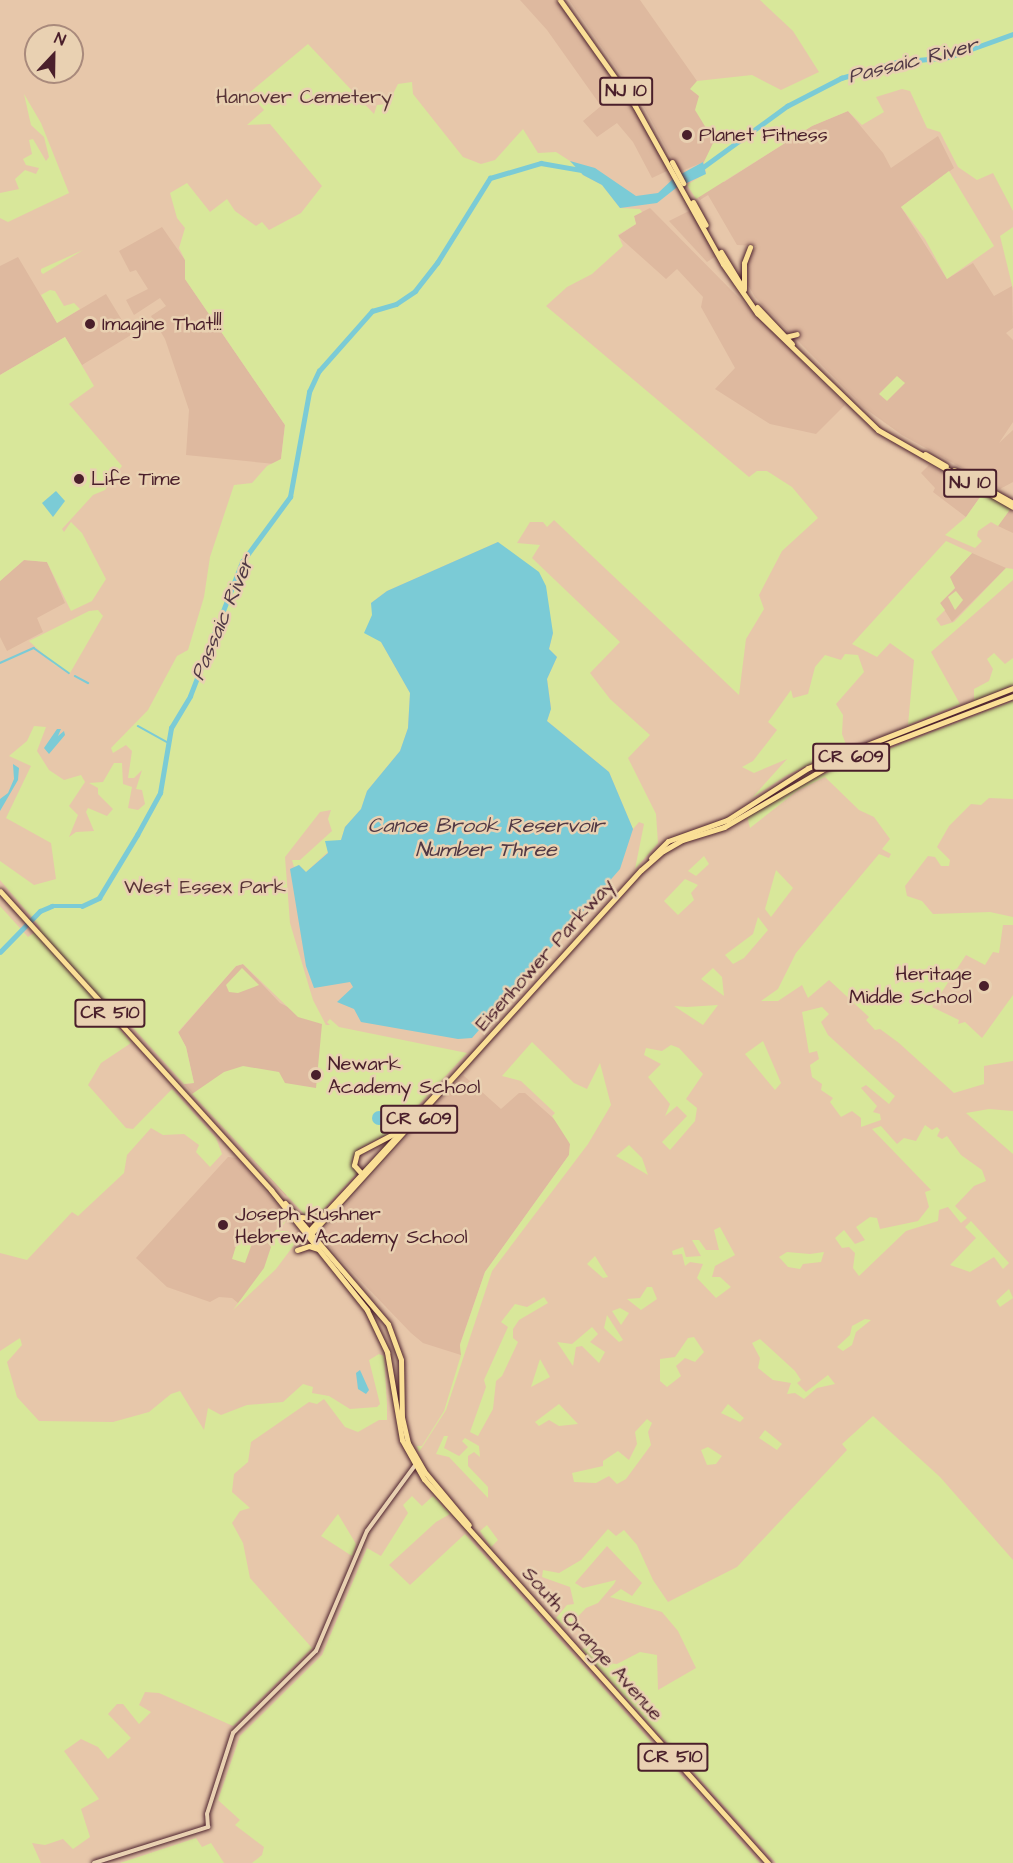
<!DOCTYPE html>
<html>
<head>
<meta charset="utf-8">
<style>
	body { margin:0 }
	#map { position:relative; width:1013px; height:1863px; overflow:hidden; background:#e7c7aa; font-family:"Architects Daughter",sans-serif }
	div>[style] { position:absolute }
	.built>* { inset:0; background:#deb99f }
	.green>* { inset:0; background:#d8e79a }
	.water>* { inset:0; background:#7bcbd6 }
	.round { border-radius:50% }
	.stream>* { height:1.5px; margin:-0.75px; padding:0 0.75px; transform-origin:0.75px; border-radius:0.75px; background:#7bcbd6 }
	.river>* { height:4.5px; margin:-2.25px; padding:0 2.25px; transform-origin:2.25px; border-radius:2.25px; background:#7bcbd6 }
	.roads { filter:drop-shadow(0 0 2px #4a1f2b) drop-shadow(0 0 2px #4a1f2b) }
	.secondary>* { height:4px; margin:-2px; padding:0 2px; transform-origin:2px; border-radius:2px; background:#e9d1b2 }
	.primary>* { height:5px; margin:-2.5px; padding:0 2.5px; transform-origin:2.5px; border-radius:2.5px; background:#fadf96 }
	.dots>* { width:16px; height:16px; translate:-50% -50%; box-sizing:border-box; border:3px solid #e9d1b2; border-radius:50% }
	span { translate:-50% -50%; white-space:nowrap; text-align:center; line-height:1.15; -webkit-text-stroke:5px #e9d1b2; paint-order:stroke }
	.shield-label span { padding:2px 4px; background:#e9d1b2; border:2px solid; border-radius:4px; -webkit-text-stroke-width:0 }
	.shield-label { font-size:18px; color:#4a1f2b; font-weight:700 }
	.park-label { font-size:20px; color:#583336 }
	.poi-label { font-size:20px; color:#4a1f2b }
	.left { translate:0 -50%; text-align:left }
	.right { translate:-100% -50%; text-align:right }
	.street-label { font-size:20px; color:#4a1f2b }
	.water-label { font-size:21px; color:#513945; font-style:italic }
	.north { position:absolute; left:24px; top:24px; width:60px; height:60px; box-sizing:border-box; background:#e9d1b2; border:2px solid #a98a7c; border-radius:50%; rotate:22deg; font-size:16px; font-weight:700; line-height:24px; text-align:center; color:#4a1f2b }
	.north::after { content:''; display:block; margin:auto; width:21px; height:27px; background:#4a1f2b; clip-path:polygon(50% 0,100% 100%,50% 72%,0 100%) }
</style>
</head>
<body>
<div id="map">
	<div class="built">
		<div style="clip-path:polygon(520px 0,558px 0,637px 114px,669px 170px,652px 178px,633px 142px,617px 123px,597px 137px,583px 121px,601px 106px,547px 30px)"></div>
		<div style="clip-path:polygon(569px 0,640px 0,697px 81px,691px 89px,699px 96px,715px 141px,704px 162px,679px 172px,645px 109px)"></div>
		<div style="clip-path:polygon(848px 111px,883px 153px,891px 168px,938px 136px,954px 168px,901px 207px,947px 279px,973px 263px,994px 296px,1012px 286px,1013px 328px,1006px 333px,1013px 340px,1013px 422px,999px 443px,1013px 430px,1013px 482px,1000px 489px,902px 435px,863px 407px,755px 297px,748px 285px,748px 262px,756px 246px,737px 245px,708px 195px,700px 200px,690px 185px,706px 174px,724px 182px,812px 126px)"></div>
		<div style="clip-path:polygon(650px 208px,845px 405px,816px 434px,770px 424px,715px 389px,735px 368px,701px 307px,703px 297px,677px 269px,666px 279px,618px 236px,636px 224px,634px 216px)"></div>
		<div style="clip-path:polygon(691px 210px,716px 256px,707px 262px,669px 221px)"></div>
		<div style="clip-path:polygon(162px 227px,185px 260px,185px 279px,285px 425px,281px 459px,275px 464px,186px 455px,189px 410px,165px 339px,151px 316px,166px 306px,160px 298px,134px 315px,126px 300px,148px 289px,136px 270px,130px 272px,119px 251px)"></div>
		<div style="clip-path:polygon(18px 257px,57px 323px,106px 294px,131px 335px,82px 365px,65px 337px,0 375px,0 266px)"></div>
		<div style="clip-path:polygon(929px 465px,983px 493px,966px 517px,933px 492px,935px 488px,921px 473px)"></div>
		<div style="clip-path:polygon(1011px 508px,1013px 509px,1013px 533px,998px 526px)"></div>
		<div style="clip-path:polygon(972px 553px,1006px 568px,952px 622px,940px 603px,955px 588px,949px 577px)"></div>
		<div style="clip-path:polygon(24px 560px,47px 562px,65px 603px,37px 618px,43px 632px,7px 651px,0 637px,0 581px)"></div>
		<div style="clip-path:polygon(243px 964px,280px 1003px,322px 1024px,445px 1058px,446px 1067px,310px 1172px,286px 1196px,184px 1084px,194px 1083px,186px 1047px,178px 1033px,236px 966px)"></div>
		<div style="clip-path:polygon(463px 1075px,501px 1109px,519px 1093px,525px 1093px,562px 1126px,570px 1144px,569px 1155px,485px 1272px,460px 1344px,461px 1355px,423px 1343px,411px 1333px,335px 1254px,321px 1232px)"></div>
		<div style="clip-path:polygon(228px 1157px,237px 1158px,288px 1217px,274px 1233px,275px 1268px,238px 1303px,232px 1298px,219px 1297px,210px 1302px,167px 1287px,136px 1258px)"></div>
	</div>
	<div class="green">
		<div style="clip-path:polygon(760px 0,1013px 0,1013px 211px,993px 173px,977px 180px,958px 167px,940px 132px,927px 128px,910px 91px,902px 89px,876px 97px,884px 112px,862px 125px,848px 111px,812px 126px,696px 199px,687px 185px,706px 173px,704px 162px,714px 141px,695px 110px,699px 96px,690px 89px,697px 81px,752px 75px,781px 90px,819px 72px,793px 31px)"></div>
		<div style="clip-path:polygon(308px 44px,374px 114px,377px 105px,388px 104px,398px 84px,412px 82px,413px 94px,463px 157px,481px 164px,495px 160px,523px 129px,538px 153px,556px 152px,570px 161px,583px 175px,602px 185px,620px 208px,640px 209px,642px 212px,634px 216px,636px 224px,618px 235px,623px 246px,592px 274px,567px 287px,546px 306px,749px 477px,757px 471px,767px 471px,792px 487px,818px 518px,782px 551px,759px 595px,764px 609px,746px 639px,739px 695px,554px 520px,547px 527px,543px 522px,530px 522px,517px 543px,540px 545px,532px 558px,620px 642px,590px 673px,610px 699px,650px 735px,628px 758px,656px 814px,658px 843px,635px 869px,644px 824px,639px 822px,633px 829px,609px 772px,547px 721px,551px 708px,547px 679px,557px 657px,549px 649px,553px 633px,498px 542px,387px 591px,371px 603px,381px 642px,410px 693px,408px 728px,400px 751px,367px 791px,361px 809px,345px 827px,341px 840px,306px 872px,299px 865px,294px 867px,292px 860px,300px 860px,332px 831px,328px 819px,331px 810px,320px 812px,285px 857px,290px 923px,313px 1000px,326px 1025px,330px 1025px,327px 1022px,330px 1019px,339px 1027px,467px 1053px,395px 1130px,358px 1149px,352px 1160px,357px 1173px,316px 1217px,305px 1215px,192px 1094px,224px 1072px,243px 1066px,279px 1072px,285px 1083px,316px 1088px,322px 1024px,298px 1017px,243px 964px,236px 966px,178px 1032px,186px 1047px,194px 1083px,184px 1084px,125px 1019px,106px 1012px,131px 1043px,101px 1063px,88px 1085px,126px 1128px,133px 1129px,172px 1089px,216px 1138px,222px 1154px,210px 1167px,196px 1152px,199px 1145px,184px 1134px,163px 1135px,151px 1128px,127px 1155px,124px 1173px,78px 1216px,72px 1212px,27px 1260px,0 1253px,0 906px,28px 937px,41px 928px,0 880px,0 861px,34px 885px,56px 879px,51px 843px,6px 818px,31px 766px,9px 756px,27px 741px,34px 726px,46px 727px,37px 751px,49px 770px,64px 780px,81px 775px,85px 782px,69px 806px,78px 815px,69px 837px,76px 832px,94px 831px,86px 812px,88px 808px,107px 816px,113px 809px,98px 794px,98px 788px,89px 783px,103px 782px,114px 763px,122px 763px,123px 784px,132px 787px,128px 808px,138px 810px,145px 804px,142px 790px,136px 789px,142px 770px,134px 778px,128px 778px,132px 751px,126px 745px,113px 753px,111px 748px,148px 710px,177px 656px,188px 650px,204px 597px,210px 557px,234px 485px,252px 483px,267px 466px,281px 459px,285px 425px,185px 279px,185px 260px,179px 248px,185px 228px,177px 218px,170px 193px,187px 183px,210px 212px,227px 199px,235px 211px,256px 226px,262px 222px,269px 230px,301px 213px,322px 186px,270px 124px,247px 125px,264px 110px,249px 93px)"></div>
		<div style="clip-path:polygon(24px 94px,41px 123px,69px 193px,8px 222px,0 218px,0 193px,19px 189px,15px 179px,25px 170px,36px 174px,39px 168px,26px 165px,23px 159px,32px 154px,29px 140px,33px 139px,46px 161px,49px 157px,44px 137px,31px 125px)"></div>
		<div style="clip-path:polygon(949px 171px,994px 246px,947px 279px,925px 239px,901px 207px)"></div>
		<div style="clip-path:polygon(1013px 227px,1013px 289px,1000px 236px)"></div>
		<div style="clip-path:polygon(83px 250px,43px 274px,41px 272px,41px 269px)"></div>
		<div style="clip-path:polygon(50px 290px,55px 291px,64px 306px,74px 303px,80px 309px,57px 323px,41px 295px)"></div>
		<div style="clip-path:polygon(65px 337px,94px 386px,69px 404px,122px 466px,105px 490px,93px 495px,62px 529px,64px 532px,71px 522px,82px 533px,106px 579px,92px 601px,71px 611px,47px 562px,24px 560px,0 581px,0 375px)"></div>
		<div style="clip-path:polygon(897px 376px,905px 383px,887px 401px,879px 394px)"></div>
		<div style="clip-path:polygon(983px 493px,1011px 508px,998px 526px,991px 522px,978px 531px,977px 536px,982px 541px,975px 548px,945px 535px,966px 517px)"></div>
		<div style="clip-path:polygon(946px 541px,972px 553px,950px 577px,955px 588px,940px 603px,945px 610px,936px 619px,941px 626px,954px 622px,1006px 568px,1013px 569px,1013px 580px,931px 652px,960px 704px,908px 725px,914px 660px,890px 643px,877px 657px,852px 644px)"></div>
		<div style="clip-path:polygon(956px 591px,963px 600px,955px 610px,948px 597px)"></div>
		<div style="clip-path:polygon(98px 610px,103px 616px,70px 673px,55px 665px,29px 641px,89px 611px)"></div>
		<div style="clip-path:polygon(994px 653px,1005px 664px,1013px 658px,1013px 685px,974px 701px,974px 689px,989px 681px,993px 669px,987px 659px)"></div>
		<div style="clip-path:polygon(845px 654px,858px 655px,864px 672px,836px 704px,843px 715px,842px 734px,847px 747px,787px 775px,752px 798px,787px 759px,754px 773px,742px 767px,753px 761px,777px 730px,768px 722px,791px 690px,793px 698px,808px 694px,815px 667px,825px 655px,841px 660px)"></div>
		<div style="clip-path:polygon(1013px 701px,1013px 799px,989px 798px,981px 805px,971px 804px,949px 826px,937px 847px,950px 860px,949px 866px,941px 866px,935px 857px,928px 856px,905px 886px,907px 896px,922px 901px,933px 914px,990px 912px,1013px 917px,1013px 925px,1003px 925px,999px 953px,993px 952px,985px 965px,966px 955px,932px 1007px,959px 1020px,958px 1024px,965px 1022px,982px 1038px,1013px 995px,1013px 1061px,984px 1066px,984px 1084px,954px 1093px,899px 1043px,880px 1029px,875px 1030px,866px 1020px,869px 1017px,829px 980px,808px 998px,802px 985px,778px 1001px,761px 1001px,778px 989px,796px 953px,879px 854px,889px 858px,891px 854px,882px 849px,890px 839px,874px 817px,859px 810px,825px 777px,797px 791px,750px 828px,747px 816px,805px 781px)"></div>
		<div style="clip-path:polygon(704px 856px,709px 864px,696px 876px,688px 871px)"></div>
		<div style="clip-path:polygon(776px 870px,793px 888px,771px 917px,765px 909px)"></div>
		<div style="clip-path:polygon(685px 879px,698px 885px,691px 893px,694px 900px,678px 915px,664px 901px)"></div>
		<div style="clip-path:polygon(758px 917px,768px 930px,744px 958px,733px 964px,725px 955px,753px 934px)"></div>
		<div style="clip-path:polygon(242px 968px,259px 985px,238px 993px,229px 992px,226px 985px)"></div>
		<div style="clip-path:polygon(713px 968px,722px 977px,724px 996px,701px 979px)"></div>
		<div style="clip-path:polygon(718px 1005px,703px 1025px,674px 1006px,687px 1007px)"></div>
		<div style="clip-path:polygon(822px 1007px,829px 1014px,821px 1022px,828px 1035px,895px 1096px,889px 1104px,866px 1085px,861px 1088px,877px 1106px,873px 1112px,880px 1114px,881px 1120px,861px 1127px,861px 1118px,852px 1111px,841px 1117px,830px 1102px,833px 1098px,821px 1090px,822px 1084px,812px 1077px,810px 1065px,819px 1059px,817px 1051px,809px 1053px,802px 1012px)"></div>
		<div style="clip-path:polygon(763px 1041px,781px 1083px,775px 1090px,745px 1054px)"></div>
		<div style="clip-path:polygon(532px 1042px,574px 1083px,587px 1089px,600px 1063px,611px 1105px,588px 1144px,492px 1271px,446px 1410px,419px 1452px,417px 1446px,422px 1446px,444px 1411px,461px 1355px,460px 1345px,485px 1272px,569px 1155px,570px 1144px,552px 1116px,555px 1113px,521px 1081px,502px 1076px)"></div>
		<div style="clip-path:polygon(671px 1045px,679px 1048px,703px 1074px,686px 1099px,697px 1108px,695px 1121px,670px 1150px,662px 1142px,687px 1116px,677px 1106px,665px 1116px,670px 1104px,648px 1077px,661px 1064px,644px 1055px,646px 1048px,662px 1051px)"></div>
		<div style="clip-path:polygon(989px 1109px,1013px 1111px,1013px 1154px,966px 1113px)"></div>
		<div style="clip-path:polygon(925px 1125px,932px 1130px,937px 1127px,940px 1130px,937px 1136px,942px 1139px,947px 1136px,961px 1155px,982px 1170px,986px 1181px,974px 1186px,955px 1206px,967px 1218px,961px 1223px,948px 1207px,939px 1210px,938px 1221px,906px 1231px,859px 1276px,853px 1268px,855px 1253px,849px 1247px,842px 1248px,835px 1238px,844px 1230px,855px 1244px,865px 1240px,856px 1227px,870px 1217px,877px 1218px,880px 1229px,918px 1221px,929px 1207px,925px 1192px,931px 1190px,872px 1129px,881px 1126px,897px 1144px,904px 1138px,916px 1141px)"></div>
		<div style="clip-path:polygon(629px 1145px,642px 1158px,648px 1175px,616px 1156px)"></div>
		<div style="clip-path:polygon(287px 1219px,279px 1231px,288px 1231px,297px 1241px,276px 1269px,233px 1310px,264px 1268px,271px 1247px,263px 1237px,272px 1234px)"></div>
		<div style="clip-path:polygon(971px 1221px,1009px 1263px,1003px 1269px,994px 1257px,970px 1272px,950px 1265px,976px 1238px,965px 1227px)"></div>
		<div style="clip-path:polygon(720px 1227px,735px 1255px,715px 1266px,712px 1277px,720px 1277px,731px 1287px,716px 1298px,697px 1278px,703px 1264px,690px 1262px,685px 1266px,682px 1254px,673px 1255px,672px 1251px,683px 1247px,686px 1257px,701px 1256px,692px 1240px,699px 1240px,706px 1250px,719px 1250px,714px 1230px)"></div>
		<div style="clip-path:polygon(240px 1233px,254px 1238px,245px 1263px,232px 1259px)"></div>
		<div style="clip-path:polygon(787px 1252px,810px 1254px,824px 1252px,821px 1262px,803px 1264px,800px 1269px,788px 1267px,779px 1257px)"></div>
		<div style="clip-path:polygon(595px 1256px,608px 1277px,603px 1278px,587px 1264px)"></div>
		<div style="clip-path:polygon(647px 1287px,652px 1287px,657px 1299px,641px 1310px,627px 1299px,640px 1298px)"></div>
		<div style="clip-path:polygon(1009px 1289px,1013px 1298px,1000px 1307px,996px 1301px)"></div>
		<div style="clip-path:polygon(544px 1297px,548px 1303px,519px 1320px,513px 1329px,513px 1338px,518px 1342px,502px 1376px,496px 1381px,493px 1409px,478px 1436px,470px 1432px,486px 1387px,484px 1380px,508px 1327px,501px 1322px,515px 1304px,527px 1307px)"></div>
		<div style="clip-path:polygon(620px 1308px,629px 1313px,621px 1325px,612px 1311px)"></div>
		<div style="clip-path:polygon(607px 1315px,623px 1340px,619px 1342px,604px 1328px)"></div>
		<div style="clip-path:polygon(865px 1319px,871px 1320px,856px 1332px,852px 1345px,843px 1351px,837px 1347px,850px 1335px,852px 1326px)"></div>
		<div style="clip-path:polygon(592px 1327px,598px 1334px,590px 1342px,605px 1352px,599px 1363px,582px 1346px,576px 1347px,573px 1366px,557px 1342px,572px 1344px)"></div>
		<div style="clip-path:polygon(694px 1337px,704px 1352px,695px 1362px,685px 1358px,676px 1366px,681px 1376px,667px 1387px,660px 1381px,660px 1359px,675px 1357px,688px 1338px)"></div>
		<div style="clip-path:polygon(20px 1338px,22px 1345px,7px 1362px,17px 1397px,39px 1421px,113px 1422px,149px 1412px,171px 1394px,180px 1391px,204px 1430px,208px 1408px,221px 1415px,247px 1405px,283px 1402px,303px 1384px,313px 1387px,312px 1393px,329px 1396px,350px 1409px,377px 1407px,380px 1404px,369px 1360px,379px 1354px,384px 1356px,387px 1404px,387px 1420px,379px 1420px,358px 1432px,345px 1427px,324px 1399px,317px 1404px,309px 1402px,251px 1442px,248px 1462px,234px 1474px,232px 1492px,250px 1508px,240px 1511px,232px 1523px,243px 1543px,250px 1578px,312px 1648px,233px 1726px,159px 1693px,145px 1692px,139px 1705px,151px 1712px,139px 1724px,123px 1704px,117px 1704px,108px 1714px,131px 1738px,108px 1759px,98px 1747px,81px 1739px,64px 1751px,99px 1799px,81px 1809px,90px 1837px,73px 1849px,63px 1839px,45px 1845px,32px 1843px,41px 1863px,0 1863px,0 1351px)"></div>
		<div style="clip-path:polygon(760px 1339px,795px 1371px,801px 1380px,797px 1383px,806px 1392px,828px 1375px,835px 1384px,817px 1388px,804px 1399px,795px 1393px,787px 1394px,791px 1383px,773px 1380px,758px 1368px,760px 1358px,752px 1343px)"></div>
		<div style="clip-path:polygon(540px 1359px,550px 1377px,531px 1387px)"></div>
		<div style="clip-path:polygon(559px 1404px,578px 1424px,559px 1426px,549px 1420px,539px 1426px,535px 1422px)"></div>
		<div style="clip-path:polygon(728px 1404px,744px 1418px,740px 1422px,721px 1413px)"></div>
		<div style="clip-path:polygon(873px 1416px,940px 1477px,1013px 1560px,1013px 1863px,776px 1863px,582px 1649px,590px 1644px,608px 1663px,617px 1664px,640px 1652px,657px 1655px,658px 1690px,696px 1668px,678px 1631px,662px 1612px,610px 1597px,621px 1589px,632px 1596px,642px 1583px,607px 1546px,575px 1583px,583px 1588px,616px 1580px,614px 1584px,598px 1603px,586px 1608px,567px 1628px,556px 1618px,567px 1605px,574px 1604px,570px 1587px,542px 1577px,543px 1570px,559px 1573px,581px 1560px,608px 1529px,616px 1536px,624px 1530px,637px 1545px,653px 1580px,668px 1602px,737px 1567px,847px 1450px,842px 1444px)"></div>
		<div style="clip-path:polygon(647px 1419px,652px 1423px,648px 1432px,651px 1445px,626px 1479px,617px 1484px,609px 1476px,596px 1483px,574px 1482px,572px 1473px,603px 1466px,603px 1461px,618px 1451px,629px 1460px,637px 1444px,635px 1432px)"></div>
		<div style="clip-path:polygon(765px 1430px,782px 1444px,777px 1450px,759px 1438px)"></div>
		<div style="clip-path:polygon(444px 1436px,448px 1436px,444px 1448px,459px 1456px,468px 1447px,462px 1441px,465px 1438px,479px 1446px,480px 1457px,474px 1452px,468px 1456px,468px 1466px,488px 1487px,488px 1498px,449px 1457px,436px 1454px)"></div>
		<div style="clip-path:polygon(708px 1447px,722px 1456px,716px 1464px,707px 1465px,701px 1450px)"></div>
		<div style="clip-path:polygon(412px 1496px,422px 1506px,433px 1496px,450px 1514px,436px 1522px,389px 1565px,410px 1585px,465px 1534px,760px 1863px,252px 1863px,262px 1855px,264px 1847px,235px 1825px,240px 1820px,218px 1800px,240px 1736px,322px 1655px,367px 1548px,381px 1556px,408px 1513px,403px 1505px)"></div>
		<div style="clip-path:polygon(338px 1514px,356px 1544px,352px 1556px,321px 1536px)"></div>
		<div style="clip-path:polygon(487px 1525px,498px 1540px,491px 1547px,480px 1531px)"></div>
		<div style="clip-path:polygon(196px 1838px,202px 1847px,211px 1843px,224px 1863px,120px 1863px)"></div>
	</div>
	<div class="water">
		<div style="clip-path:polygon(570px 161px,595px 168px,636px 196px,658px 193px,674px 178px,703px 162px,706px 174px,676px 188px,657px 203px,620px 208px,602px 185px,583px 175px)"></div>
		<div style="clip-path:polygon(56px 491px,65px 501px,53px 517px,42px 503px)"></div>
		<div style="clip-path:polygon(498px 542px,539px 572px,546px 586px,553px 633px,549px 649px,557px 657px,547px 679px,551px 709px,547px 721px,609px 772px,633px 829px,620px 869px,472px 1038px,458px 1039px,361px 1022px,354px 1009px,337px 1002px,353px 987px,350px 982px,314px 988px,306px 966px,290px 869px,299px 865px,306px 872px,328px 853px,325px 841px,341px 840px,345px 827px,361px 809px,367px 791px,400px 751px,408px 728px,410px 693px,381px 642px,364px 633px,372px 615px,371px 603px,387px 591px)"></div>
		<div style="clip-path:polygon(57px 729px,61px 729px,58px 736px,64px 731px,65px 735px,49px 754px,44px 748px)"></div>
		<div style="clip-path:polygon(13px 764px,19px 768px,18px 780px,0 811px,0 799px,8px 793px,14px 779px)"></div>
		<div class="round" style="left:372px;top:1111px;width:14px;height:14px"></div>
		<div style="clip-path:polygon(360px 1370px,369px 1390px,366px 1394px,358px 1389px,356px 1373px)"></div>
	</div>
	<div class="stream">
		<div style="left:0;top:663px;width:37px;rotate:-24deg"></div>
		<div style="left:34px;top:648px;width:43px;rotate:35.5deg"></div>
		<div style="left:75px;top:676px;width:15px;rotate:28deg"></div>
		<div style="left:138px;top:726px;width:35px;rotate:29deg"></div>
	</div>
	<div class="river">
		<div style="left:699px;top:170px;width:109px;rotate:-36deg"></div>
		<div style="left:787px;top:106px;width:61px;rotate:-27.4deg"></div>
		<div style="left:841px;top:78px;width:58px;rotate:-15.9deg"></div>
		<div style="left:897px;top:62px;width:52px;rotate:-5.5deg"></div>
		<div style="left:949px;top:57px;width:68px;rotate:-19.8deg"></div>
		<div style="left:0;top:952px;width:57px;rotate:-45.7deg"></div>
		<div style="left:40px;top:911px;width:13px;rotate:-23deg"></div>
		<div style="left:52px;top:906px;width:30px"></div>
		<div style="left:82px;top:906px;width:19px;rotate:-25deg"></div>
		<div style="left:99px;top:898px;width:74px;rotate:-58.9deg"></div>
		<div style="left:137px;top:835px;width:48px;rotate:-61.3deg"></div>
		<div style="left:160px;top:793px;width:66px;rotate:-80.4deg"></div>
		<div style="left:171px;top:728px;width:37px;rotate:-59deg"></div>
		<div style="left:190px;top:696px;width:144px;rotate:-68.8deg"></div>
		<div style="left:242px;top:562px;width:81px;rotate:-53.6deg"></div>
		<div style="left:290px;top:497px;width:107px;rotate:-79.7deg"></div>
		<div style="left:309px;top:392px;width:23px;rotate:-65deg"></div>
		<div style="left:319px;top:371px;width:80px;rotate:-48.5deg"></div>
		<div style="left:372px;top:311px;width:25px;rotate:-16deg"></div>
		<div style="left:396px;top:304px;width:23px;rotate:-34deg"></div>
		<div style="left:415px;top:291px;width:36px;rotate:-52deg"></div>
		<div style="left:437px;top:263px;width:100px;rotate:-58.1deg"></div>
		<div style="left:490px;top:178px;width:53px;rotate:-16.4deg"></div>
		<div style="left:541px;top:163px;width:41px;rotate:9.9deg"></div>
	</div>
	<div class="roads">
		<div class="secondary">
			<div style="left:94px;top:1863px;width:120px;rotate:-17.5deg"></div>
			<div style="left:208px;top:1827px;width:13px;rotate:-94deg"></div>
			<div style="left:207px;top:1814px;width:85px;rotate:-72.2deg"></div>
			<div style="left:233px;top:1733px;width:117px;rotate:-44.7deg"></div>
			<div style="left:316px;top:1651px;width:130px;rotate:-67deg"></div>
			<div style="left:367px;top:1531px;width:83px;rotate:-53.8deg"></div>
		</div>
		<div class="primary">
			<div style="left:560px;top:0;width:130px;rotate:54.7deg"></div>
			<div style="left:635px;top:106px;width:181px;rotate:60.9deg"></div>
			<div style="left:723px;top:264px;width:60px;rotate:55.2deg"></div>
			<div style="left:757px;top:313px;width:168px;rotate:44deg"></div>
			<div style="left:878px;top:430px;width:155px;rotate:29.7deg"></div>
			<div style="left:672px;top:162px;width:24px;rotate:62deg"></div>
			<div style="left:693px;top:202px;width:26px;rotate:61deg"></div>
			<div style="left:721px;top:252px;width:44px;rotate:58.8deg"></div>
			<div style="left:744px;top:288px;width:25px;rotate:-90deg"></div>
			<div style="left:744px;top:263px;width:17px;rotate:-69deg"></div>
			<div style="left:757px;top:307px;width:51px;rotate:46.6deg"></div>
			<div style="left:785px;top:337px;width:12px;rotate:-14deg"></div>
			<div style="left:925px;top:454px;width:24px;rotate:30deg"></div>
			<div style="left:954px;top:470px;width:68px;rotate:29.2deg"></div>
			<div style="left:651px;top:858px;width:24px;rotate:-45deg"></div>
			<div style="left:668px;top:841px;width:63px;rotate:-19.6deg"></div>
			<div style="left:727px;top:820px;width:96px;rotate:-32.7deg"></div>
			<div style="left:808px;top:768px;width:220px;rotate:-21.3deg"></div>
			<div style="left:0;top:891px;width:404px;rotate:47.8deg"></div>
			<div style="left:271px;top:1190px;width:154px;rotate:51.3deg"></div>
			<div style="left:367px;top:1310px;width:47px;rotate:64.5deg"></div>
			<div style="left:387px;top:1352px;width:89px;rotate:80.3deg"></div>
			<div style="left:402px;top:1440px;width:45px;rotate:60.6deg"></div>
			<div style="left:424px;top:1479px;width:516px;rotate:48.14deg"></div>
			<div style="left:362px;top:1174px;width:12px;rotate:-132deg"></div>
			<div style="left:354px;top:1165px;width:12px;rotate:-76deg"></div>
			<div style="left:357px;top:1153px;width:43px;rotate:-27.8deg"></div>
			<div style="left:285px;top:1203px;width:159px;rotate:49.6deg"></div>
			<div style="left:388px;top:1324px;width:38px;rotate:70deg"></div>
			<div style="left:401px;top:1360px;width:57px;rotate:89deg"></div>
			<div style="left:402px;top:1417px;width:27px;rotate:77deg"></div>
			<div style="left:408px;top:1443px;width:32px;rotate:60deg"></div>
			<div style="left:424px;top:1471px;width:70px;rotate:50.2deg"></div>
			<div style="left:301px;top:1217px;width:19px;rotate:6deg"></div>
			<div style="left:308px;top:1232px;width:200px;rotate:-47.2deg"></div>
			<div style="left:309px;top:1236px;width:494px;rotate:-47.8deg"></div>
			<div style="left:641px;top:870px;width:29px;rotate:-41deg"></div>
			<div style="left:663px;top:851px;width:22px;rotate:-30deg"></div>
			<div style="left:682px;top:840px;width:44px;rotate:-17.2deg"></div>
			<div style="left:724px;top:827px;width:121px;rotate:-30.2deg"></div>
			<div style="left:829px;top:766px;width:197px;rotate:-20.8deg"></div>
			<div style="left:297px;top:1250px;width:13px;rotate:-18deg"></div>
			<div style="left:309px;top:1246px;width:9px;rotate:18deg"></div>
		</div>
	</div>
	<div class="dots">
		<div style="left:687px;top:135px;background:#4a1f2b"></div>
		<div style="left:90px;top:324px;background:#4a1f2b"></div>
		<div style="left:79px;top:479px;background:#4a1f2b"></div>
		<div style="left:984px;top:986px;background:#4a1f2b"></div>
		<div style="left:316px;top:1075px;background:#4a1f2b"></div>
		<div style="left:223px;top:1225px;background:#4a1f2b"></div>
	</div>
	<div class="shield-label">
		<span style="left:626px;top:91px">NJ 10</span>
		<span style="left:970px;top:483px">NJ 10</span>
		<span style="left:851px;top:757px">CR 609</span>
		<span style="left:110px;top:1013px">CR 510</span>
		<span style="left:419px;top:1119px">CR 609</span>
		<span style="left:673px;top:1757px">CR 510</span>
	</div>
	<div class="park-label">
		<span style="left:304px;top:97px">Hanover Cemetery</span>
		<span style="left:205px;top:887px">West Essex Park</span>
	</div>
	<div class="poi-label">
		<span class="left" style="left:699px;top:135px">Planet Fitness</span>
		<span class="left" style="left:102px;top:324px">Imagine That!!!</span>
		<span class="left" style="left:91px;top:479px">Life Time</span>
		<span class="right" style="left:972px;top:986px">Heritage<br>Middle School</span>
		<span class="left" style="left:328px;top:1076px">Newark<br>Academy School</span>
		<span class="left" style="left:235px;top:1226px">Joseph Kushner<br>Hebrew Academy School</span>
	</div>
	<div class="street-label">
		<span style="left:545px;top:955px;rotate:-48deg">Eisenhower Parkway</span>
		<span style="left:592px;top:1644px;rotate:48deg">South Orange Avenue</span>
	</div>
	<div class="water-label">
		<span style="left:913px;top:61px;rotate:-14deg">Passaic River</span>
		<span style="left:223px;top:618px;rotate:-67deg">Passaic River</span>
		<span style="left:486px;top:838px">Canoe Brook Reservoir<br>Number Three</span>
	</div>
	<div class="north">N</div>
</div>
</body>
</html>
